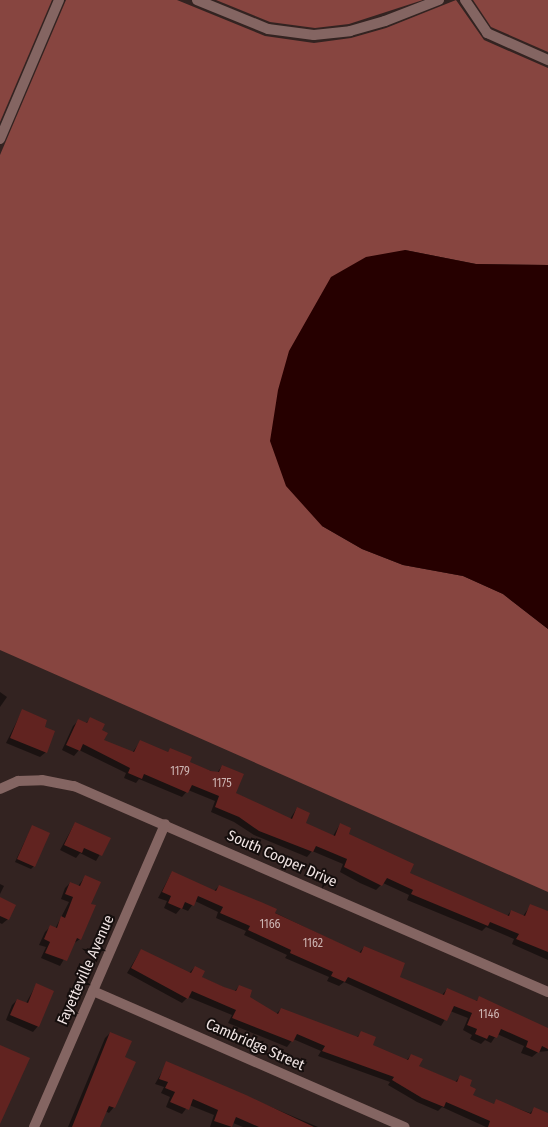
<!DOCTYPE html>
<html>
<head>
<meta charset="utf-8">
<style>
	body { margin:0 }
	#map { position:relative; width:548px; height:1127px; overflow:hidden; background:#332321; font-family:"Fira Sans Condensed",sans-serif }
	div>[style] { position:absolute }
	.forest>* { inset:0; background:#874540 }
	.water>* { inset:0; background:#260000 }
	.shadow>* { inset:0; background:#0007 }
	.building>* { inset:0; background:#612320 }
	.minor>* { height:10px; margin:-5px; padding:0 5px; transform-origin:5px; border-radius:5px; background:#846562 }
	span { translate:-50% -50%; white-space:nowrap; text-align:center; line-height:1.15; -webkit-text-stroke:4px #150e0d; paint-order:stroke }
	.number-label { font-size:12px; color:#ccb4b2 }
	.number-label span { -webkit-text-stroke-width:0 }
	.street-label { font-size:15px; color:#f0e4e3 }
</style>
</head>
<body>
<div id="map">
	<div class="forest">
		<div style="clip-path:polygon(0 0,52px 0,0 122px)"></div>
		<div style="clip-path:polygon(66px 0,177px 0,265px 36px,314px 43px,351px 38px,386px 28px,456px 0,484px 40px,548px 68px,548px 265px,476px 264px,405px 250px,322px 526px,362px 549px,403px 565px,463px 576px,503px 594px,548px 629px,548px 892px,0 650px,0 155px)"></div>
		<div style="clip-path:polygon(216px 0,423px 0,349px 24px,315px 28px,270px 22px)"></div>
		<div style="clip-path:polygon(473px 0,548px 0,548px 52px,491px 27px)"></div>
	</div>
	<div class="water">
		<div style="clip-path:polygon(405px 250px,476px 264px,548px 265px,548px 629px,503px 594px,463px 576px,403px 565px,362px 549px,322px 526px,286px 486px,270px 441px,278px 390px,289px 351px,331px 277px,366px 257px)"></div>
	</div>
	<div class="shadow">
		<div style="clip-path:polygon(0 692px,7px 697px,0 707px)"></div>
		<div style="clip-path:polygon(22px 711px,43px 728px,46px 752px,40px 757px,6px 743px)"></div>
		<div style="clip-path:polygon(90px 719px,100px 731px,102px 740px,132px 753px,140px 742px,167px 753px,170px 749px,188px 763px,217px 773px,222px 766px,235px 793px,290px 819px,297px 808px,304px 824px,333px 836px,340px 824px,347px 835px,409px 874px,507px 916px,511px 911px,523px 916px,531px 905px,548px 915px,548px 960px,512px 944px,514px 939px,486px 927px,482px 931px,407px 900px,409px 895px,383px 883px,376px 890px,360px 883px,340px 872px,343px 864px,312px 851px,307px 857px,254px 835px,234px 822px,211px 812px,215px 801px,188px 790px,182px 797px,139px 779px,136px 783px,124px 778px,126px 773px,79px 750px,74px 756px,62px 750px,73px 726px,78px 721px,85px 724px)"></div>
		<div style="clip-path:polygon(75px 823px,109px 839px,96px 861px,80px 853px,76px 858px,60px 850px)"></div>
		<div style="clip-path:polygon(32px 826px,34px 866px,31px 869px,15px 862px)"></div>
		<div style="clip-path:polygon(172px 872px,214px 891px,219px 886px,359px 953px,364px 947px,398px 977px,442px 995px,447px 989px,476px 1001px,480px 998px,548px 1029px,548px 1051px,538px 1052px,532px 1057px,521px 1053px,524px 1046px,497px 1034px,491px 1043px,485px 1040px,481px 1044px,470px 1039px,472px 1035px,463px 1030px,468px 1018px,450px 1011px,441px 1026px,344px 982px,339px 986px,327px 981px,329px 977px,285px 958px,287px 955px,244px 935px,246px 931px,216px 918px,218px 912px,195px 901px,188px 911px,181px 908px,176px 914px,164px 908px,167px 901px,158px 898px)"></div>
		<div style="clip-path:polygon(85px 877px,90px 904px,80px 939px,73px 944px,60px 966px,41px 958px,46px 947px,39px 945px,45px 932px,50px 927px,55px 929px,69px 902px,61px 899px,65px 888px,70px 883px,78px 886px)"></div>
		<div style="clip-path:polygon(0 884px,4px 886px,0 894px)"></div>
		<div style="clip-path:polygon(0 899px,8px 919px,2px 924px,0 923px)"></div>
		<div style="clip-path:polygon(141px 950px,189px 973px,195px 967px,201px 977px,234px 992px,239px 986px,248px 998px,276px 1014px,281px 1009px,356px 1038px,362px 1032px,371px 1046px,406px 1061px,411px 1055px,418px 1066px,455px 1082px,461px 1076px,471px 1095px,493px 1105px,497px 1101px,530px 1113px,535px 1108px,548px 1114px,548px 1127px,486px 1127px,442px 1107px,438px 1111px,417px 1102px,388px 1085px,390px 1082px,318px 1056px,321px 1051px,293px 1039px,287px 1047px,228px 1023px,232px 1015px,188px 997px,182px 1003px,127px 973px)"></div>
		<div style="clip-path:polygon(36px 985px,38px 1026px,33px 1032px,6px 1020px,12px 1005px,17px 1000px,26px 1003px)"></div>
		<div style="clip-path:polygon(110px 1033px,114px 1107px,109px 1113px,105px 1111px,99px 1127px,68px 1127px,105px 1038px)"></div>
		<div style="clip-path:polygon(167px 1063px,318px 1127px,243px 1127px,233px 1123px,231px 1127px,210px 1127px,214px 1115px,189px 1105px,182px 1114px,166px 1107px,170px 1097px,161px 1093px,164px 1087px,155px 1084px)"></div>
	</div>
	<div class="building">
		<div style="clip-path:polygon(22px 709px,47px 720px,45px 727px,55px 731px,47px 753px,10px 738px)"></div>
		<div style="clip-path:polygon(90px 717px,105px 724px,102px 730px,108px 733px,104px 740px,134px 752px,140px 740px,168px 752px,170px 748px,192px 757px,190px 762px,211px 771px,219px 772px,222px 765px,244px 774px,236px 793px,292px 819px,297px 807px,310px 813px,306px 823px,335px 836px,340px 823px,351px 828px,349px 834px,414px 864px,410px 873px,509px 916px,511px 910px,525px 916px,530px 904px,548px 911px,548px 952px,516px 939px,519px 934px,490px 922px,488px 926px,411px 894px,413px 890px,387px 878px,382px 886px,344px 867px,347px 859px,316px 846px,313px 852px,259px 831px,239px 817px,215px 807px,219px 796px,192px 785px,188px 793px,144px 774px,142px 779px,128px 773px,130px 768px,83px 744px,80px 751px,66px 745px,78px 719px,87px 723px)"></div>
		<div style="clip-path:polygon(75px 822px,111px 838px,102px 856px,84px 848px,82px 853px,64px 845px)"></div>
		<div style="clip-path:polygon(32px 825px,50px 833px,35px 867px,17px 859px)"></div>
		<div style="clip-path:polygon(172px 871px,216px 891px,219px 885px,261px 902px,277px 909px,275px 913px,361px 953px,364px 946px,405px 963px,400px 977px,444px 995px,447px 988px,477px 1001px,479px 996px,548px 1028px,548px 1049px,542px 1046px,539px 1053px,526px 1047px,528px 1041px,501px 1029px,497px 1038px,489px 1035px,487px 1039px,475px 1034px,477px 1029px,467px 1025px,472px 1013px,454px 1006px,447px 1021px,348px 977px,345px 982px,331px 976px,333px 972px,290px 953px,291px 950px,248px 930px,250px 926px,220px 913px,223px 907px,198px 896px,194px 906px,185px 902px,182px 909px,168px 903px,171px 896px,162px 892px)"></div>
		<div style="clip-path:polygon(85px 875px,101px 882px,91px 904px,96px 905px,81px 940px,77px 938px,67px 961px,45px 953px,50px 942px,44px 939px,50px 925px,57px 928px,61px 916px,65px 918px,73px 897px,65px 894px,70px 882px,80px 886px)"></div>
		<div style="clip-path:polygon(0 897px,16px 905px,9px 920px,0 916px)"></div>
		<div style="clip-path:polygon(141px 949px,191px 973px,195px 966px,205px 971px,202px 977px,224px 987px,236px 991px,239px 985px,252px 990px,250px 997px,278px 1014px,281px 1008px,358px 1037px,361px 1031px,376px 1037px,373px 1045px,408px 1060px,411px 1054px,423px 1059px,419px 1066px,457px 1082px,460px 1075px,472px 1080px,470px 1086px,476px 1089px,473px 1095px,494px 1104px,496px 1099px,531px 1114px,534px 1107px,548px 1113px,548px 1127px,488px 1127px,490px 1121px,446px 1102px,444px 1107px,422px 1098px,392px 1080px,394px 1077px,322px 1051px,325px 1046px,297px 1034px,293px 1042px,232px 1018px,236px 1010px,192px 991px,188px 999px,131px 968px)"></div>
		<div style="clip-path:polygon(36px 983px,54px 991px,39px 1027px,10px 1015px,17px 999px,28px 1003px)"></div>
		<div style="clip-path:polygon(110px 1032px,132px 1041px,125px 1057px,136px 1062px,115px 1108px,109px 1106px,100px 1127px,72px 1127px)"></div>
		<div style="clip-path:polygon(0 1045px,30px 1058px,0 1124px)"></div>
		<div style="clip-path:polygon(166px 1061px,246px 1095px,314px 1127px,259px 1127px,236px 1117px,232px 1127px,214px 1121px,218px 1110px,193px 1099px,189px 1110px,170px 1102px,175px 1092px,165px 1088px,168px 1082px,159px 1079px)"></div>
	</div>
	<div class="minor">
		<div style="left:197px;top:0;width:77px;rotate:22.2deg"></div>
		<div style="left:268px;top:29px;width:46px;rotate:7.4deg"></div>
		<div style="left:314px;top:35px;width:36px;rotate:-6deg"></div>
		<div style="left:350px;top:31px;width:36px;rotate:-16deg"></div>
		<div style="left:385px;top:21px;width:58px;rotate:-21.3deg"></div>
		<div style="left:465px;top:0;width:40px;rotate:56deg"></div>
		<div style="left:487px;top:33px;width:67px;rotate:23.9deg"></div>
		<div style="left:0;top:139px;width:151px;rotate:-67deg"></div>
		<div style="left:0;top:789px;width:20px;rotate:-24deg"></div>
		<div style="left:18px;top:781px;width:24px;rotate:-2deg"></div>
		<div style="left:42px;top:780px;width:33px;rotate:11deg"></div>
		<div style="left:74px;top:786px;width:517px;rotate:23.49deg"></div>
		<div style="left:93px;top:991px;width:340px;rotate:23.6deg"></div>
		<div style="left:34px;top:1127px;width:330px;rotate:-66.6deg"></div>
	</div>
	<div class="number-label">
		<span style="left:180px;top:772px">1179</span>
		<span style="left:222px;top:784px">1175</span>
		<span style="left:270px;top:925px">1166</span>
		<span style="left:313px;top:944px">1162</span>
		<span style="left:489px;top:1015px">1146</span>
	</div>
	<div class="street-label">
		<span style="left:282px;top:859px;rotate:24deg">South Cooper Drive</span>
		<span style="left:86px;top:970px;rotate:-66deg">Fayetteville Avenue</span>
		<span style="left:255px;top:1045px;rotate:24deg">Cambridge Street</span>
	</div>
</div>
</body>
</html>
